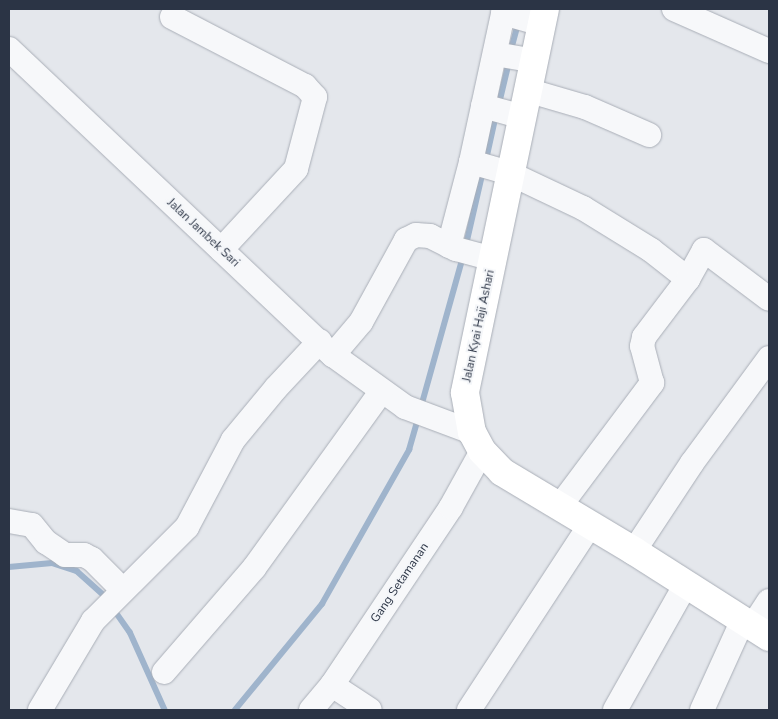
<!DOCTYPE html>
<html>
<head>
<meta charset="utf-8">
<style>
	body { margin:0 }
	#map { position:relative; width:778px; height:719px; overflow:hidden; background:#e4e7ec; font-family:"Nunito Sans",sans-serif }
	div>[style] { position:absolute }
	.stream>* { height:5.5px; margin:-2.75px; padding:0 2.75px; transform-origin:2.75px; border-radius:2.75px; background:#9fb4cc }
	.roads { filter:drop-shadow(0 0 1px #a9aeb7) drop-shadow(0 0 1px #a9aeb7) }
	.minor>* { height:24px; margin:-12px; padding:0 12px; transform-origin:12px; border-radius:12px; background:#f7f8fa }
	.major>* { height:28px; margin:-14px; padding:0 14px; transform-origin:14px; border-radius:14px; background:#fff }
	span { translate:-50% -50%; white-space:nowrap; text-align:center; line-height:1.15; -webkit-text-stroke:4px #f4f6f9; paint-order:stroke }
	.street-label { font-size:12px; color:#2b3445 }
	.frame { position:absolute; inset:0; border:10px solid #2b3445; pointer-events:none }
</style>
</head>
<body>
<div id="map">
	<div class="stream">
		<div style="left:511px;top:50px;width:28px;rotate:-75deg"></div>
		<div style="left:499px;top:104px;width:43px;rotate:-76.6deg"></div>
		<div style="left:486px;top:160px;width:46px;rotate:-77.5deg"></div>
		<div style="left:466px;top:245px;width:76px;rotate:-77.1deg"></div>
		<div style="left:421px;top:407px;width:156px;rotate:-74.4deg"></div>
		<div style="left:9px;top:567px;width:43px;rotate:-5.3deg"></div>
		<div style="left:52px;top:563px;width:26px;rotate:18deg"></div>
		<div style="left:77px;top:571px;width:40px;rotate:42deg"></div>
		<div style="left:113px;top:608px;width:29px;rotate:55deg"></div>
		<div style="left:130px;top:632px;width:85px;rotate:65.8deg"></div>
		<div style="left:235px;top:710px;width:137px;rotate:-50.6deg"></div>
		<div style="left:322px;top:604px;width:177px;rotate:-60.5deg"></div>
		<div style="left:409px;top:450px;width:33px;rotate:-74deg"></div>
	</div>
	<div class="roads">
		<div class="minor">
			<div style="left:674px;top:9px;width:104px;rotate:23.9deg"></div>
			<div style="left:503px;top:13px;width:41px;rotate:15.8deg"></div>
			<div style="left:172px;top:17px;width:150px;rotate:27.4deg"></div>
			<div style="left:305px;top:86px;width:15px;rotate:48deg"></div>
			<div style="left:315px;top:97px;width:74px;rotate:104.8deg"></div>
			<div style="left:296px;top:169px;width:110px;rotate:132.8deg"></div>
			<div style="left:9px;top:49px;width:446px;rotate:43.4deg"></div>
			<div style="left:333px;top:355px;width:89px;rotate:35.8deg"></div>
			<div style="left:405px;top:407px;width:72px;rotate:20.5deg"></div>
			<div style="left:495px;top:54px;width:41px;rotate:9.9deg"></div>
			<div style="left:530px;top:91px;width:57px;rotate:16.2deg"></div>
			<div style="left:585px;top:107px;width:70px;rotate:23.6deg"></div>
			<div style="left:483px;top:106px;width:41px;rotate:15.4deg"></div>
			<div style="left:471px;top:162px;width:40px;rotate:16deg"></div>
			<div style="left:509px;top:173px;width:82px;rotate:25.3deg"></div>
			<div style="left:583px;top:208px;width:80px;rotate:31.7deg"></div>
			<div style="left:651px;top:250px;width:47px;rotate:38.1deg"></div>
			<div style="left:449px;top:246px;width:87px;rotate:-75.3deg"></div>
			<div style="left:471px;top:162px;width:157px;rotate:-77.8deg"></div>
			<div style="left:333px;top:355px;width:43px;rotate:-49.7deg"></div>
			<div style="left:361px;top:322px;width:94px;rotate:-61.2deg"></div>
			<div style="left:406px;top:240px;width:11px;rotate:-27deg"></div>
			<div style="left:416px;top:235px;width:14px;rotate:4deg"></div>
			<div style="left:430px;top:236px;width:29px;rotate:27deg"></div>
			<div style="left:456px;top:249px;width:39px;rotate:15deg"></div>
			<div style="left:560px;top:506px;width:154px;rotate:-53.2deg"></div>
			<div style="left:652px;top:383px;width:38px;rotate:-105deg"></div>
			<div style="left:642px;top:346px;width:9px;rotate:-77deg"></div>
			<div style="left:644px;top:337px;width:73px;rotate:-52.8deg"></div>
			<div style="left:688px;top:279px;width:33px;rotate:-61deg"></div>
			<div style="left:704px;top:250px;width:81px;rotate:37deg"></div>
			<div style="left:9px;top:521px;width:23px;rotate:10deg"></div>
			<div style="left:32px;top:525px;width:22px;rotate:51deg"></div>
			<div style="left:46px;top:542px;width:23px;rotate:34deg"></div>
			<div style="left:65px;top:555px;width:19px"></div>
			<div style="left:84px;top:555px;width:9px;rotate:27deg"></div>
			<div style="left:92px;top:559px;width:42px;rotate:45deg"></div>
			<div style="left:634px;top:551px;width:105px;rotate:-56.6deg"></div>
			<div style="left:692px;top:463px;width:130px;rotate:-53.7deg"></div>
			<div style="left:752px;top:627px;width:31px;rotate:-57deg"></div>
			<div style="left:164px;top:672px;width:138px;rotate:-49.1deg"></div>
			<div style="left:254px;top:568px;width:217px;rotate:-54.2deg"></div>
			<div style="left:332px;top:685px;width:45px;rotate:33.3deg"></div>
			<div style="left:40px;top:710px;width:104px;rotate:-59.2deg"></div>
			<div style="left:93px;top:621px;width:133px;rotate:-45deg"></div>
			<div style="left:187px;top:527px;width:98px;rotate:-62.1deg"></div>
			<div style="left:233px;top:440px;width:67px;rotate:-50.4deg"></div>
			<div style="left:276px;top:388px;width:64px;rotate:-46.9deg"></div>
			<div style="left:311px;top:710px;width:33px;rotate:-50deg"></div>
			<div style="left:332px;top:685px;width:214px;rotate:-56.2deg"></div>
			<div style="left:451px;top:507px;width:64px;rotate:-61deg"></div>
			<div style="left:469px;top:710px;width:221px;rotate:-56.8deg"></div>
			<div style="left:615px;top:710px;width:145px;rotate:-60.6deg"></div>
			<div style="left:702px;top:710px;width:97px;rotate:-65.6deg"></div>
		</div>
		<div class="major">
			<div style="left:545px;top:9px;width:392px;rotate:101.8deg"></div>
			<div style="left:465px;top:393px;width:40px;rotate:80deg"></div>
			<div style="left:472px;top:432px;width:21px;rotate:62deg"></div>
			<div style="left:482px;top:451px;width:29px;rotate:46deg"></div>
			<div style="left:502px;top:472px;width:154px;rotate:30.9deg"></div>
			<div style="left:634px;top:551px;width:160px;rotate:32.5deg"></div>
		</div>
	</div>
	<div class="street-label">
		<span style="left:203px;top:233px;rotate:43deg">Jalan Jambek Sari</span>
		<span style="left:479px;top:326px;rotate:-78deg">Jalan Kyai Haji Ashari</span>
		<span style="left:400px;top:583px;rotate:-56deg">Gang Setamanan</span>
	</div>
	<div class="frame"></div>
</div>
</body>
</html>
